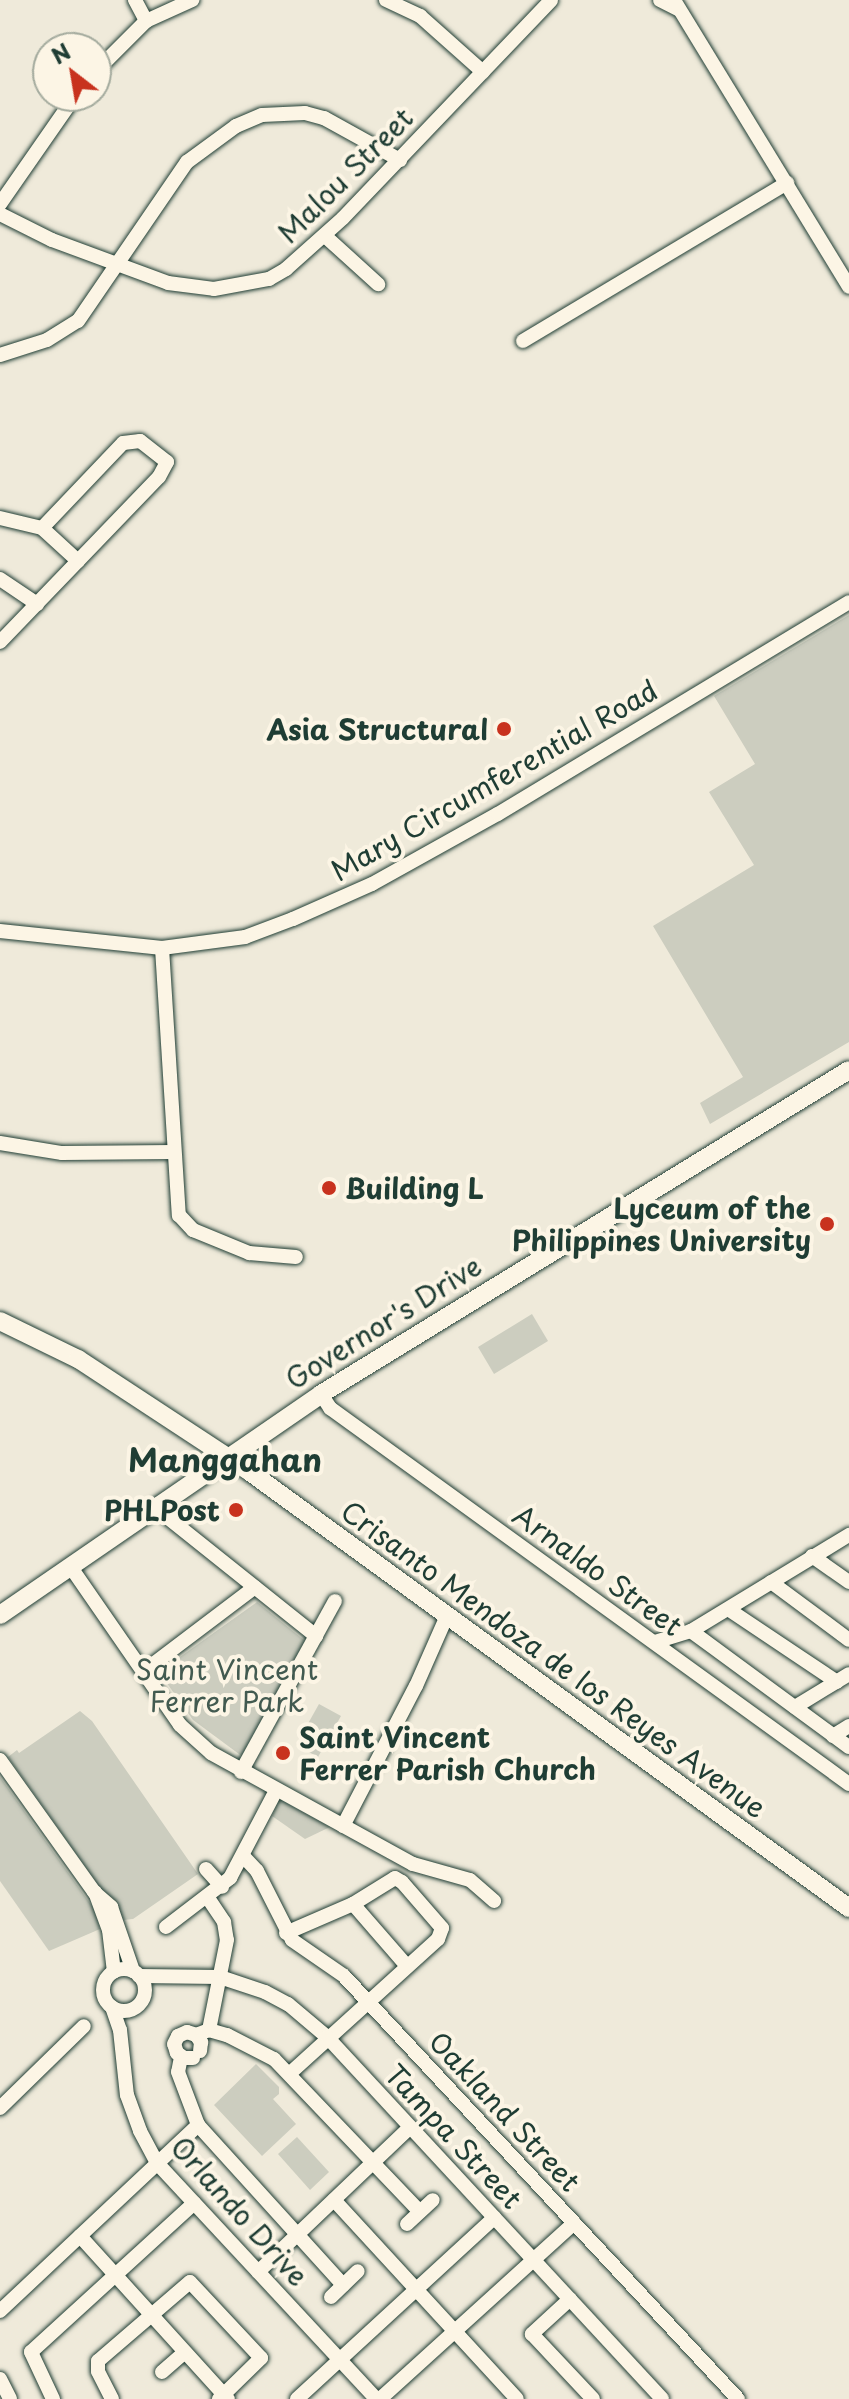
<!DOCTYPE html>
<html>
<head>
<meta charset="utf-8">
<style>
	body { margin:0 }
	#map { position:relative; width:849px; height:2399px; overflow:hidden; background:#efeada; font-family:"Playpen Sans",sans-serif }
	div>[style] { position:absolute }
	.green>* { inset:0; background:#cccdbf }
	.roads { filter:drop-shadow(0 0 2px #1f3d34) drop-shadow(0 0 2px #1f3d34) }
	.minor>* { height:14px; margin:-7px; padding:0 7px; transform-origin:7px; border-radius:7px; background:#fcf5e5 }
	.minor>.ring { margin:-7px; padding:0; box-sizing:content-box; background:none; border:14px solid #fcf5e5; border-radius:50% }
	.major>* { height:18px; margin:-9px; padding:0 9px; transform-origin:9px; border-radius:9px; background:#fcf5e5 }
	.dots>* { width:22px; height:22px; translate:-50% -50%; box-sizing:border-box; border:4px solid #fcf5e5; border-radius:50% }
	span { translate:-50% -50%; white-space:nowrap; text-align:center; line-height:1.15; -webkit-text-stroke:8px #fcf5e5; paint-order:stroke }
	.street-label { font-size:28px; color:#1f3d34 }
	.poi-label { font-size:28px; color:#1f3d34; font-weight:700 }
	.right { translate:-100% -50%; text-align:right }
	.left { translate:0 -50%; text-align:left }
	.park-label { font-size:28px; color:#425a50 }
	.quarter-label { font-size:32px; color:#1f3d34; font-weight:700 }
	.north { position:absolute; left:32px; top:32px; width:80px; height:80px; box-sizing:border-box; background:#fcf5e5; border:2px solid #a4ab9e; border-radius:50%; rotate:329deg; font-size:22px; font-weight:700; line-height:32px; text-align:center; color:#1f3d34 }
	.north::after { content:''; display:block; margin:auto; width:28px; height:36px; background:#c8321e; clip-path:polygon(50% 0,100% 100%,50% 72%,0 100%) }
</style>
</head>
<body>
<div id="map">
	<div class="green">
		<div style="clip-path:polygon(849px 615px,849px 1042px,710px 1124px,700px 1103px,743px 1077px,653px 926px,754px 865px,709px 792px,755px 764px,714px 696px)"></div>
		<div style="clip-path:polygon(532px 1314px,548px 1341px,494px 1374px,478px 1347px)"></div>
		<div style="clip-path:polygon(257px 1602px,305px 1641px,243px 1757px,193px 1720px,159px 1672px)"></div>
		<div style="clip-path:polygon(319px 1704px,341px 1716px,318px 1757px,296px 1745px)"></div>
		<div style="clip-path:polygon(80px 1711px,92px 1721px,198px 1874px,133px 1919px,123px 1920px,8px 1757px,17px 1750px,19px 1753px)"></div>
		<div style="clip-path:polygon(0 1777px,94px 1909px,100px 1929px,49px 1951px,0 1881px)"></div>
		<div style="clip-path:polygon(279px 1799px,330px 1827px,305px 1839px,272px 1816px)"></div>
		<div style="clip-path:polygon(256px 2064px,279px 2087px,279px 2094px,273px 2099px,296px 2124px,262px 2156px,214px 2105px)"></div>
		<div style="clip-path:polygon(297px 2137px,329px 2172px,310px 2190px,278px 2154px)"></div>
	</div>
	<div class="roads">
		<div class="minor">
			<div style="left:135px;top:0;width:24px;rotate:62deg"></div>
			<div style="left:386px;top:0;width:38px;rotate:25deg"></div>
			<div style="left:420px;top:16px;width:84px;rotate:41.6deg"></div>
			<div style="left:660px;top:0;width:20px;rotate:27deg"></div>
			<div style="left:674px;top:0;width:336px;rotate:58.6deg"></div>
			<div style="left:96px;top:71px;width:71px;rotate:-45deg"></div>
			<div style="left:146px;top:21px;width:51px;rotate:-24.5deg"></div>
			<div style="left:0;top:204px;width:131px;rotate:-55.2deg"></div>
			<div style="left:0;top:214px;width:58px;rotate:26.6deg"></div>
			<div style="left:52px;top:240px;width:124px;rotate:20.3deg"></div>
			<div style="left:168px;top:283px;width:46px;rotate:7.4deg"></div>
			<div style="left:214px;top:289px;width:56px;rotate:-10.3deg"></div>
			<div style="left:269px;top:279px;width:20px;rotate:-30deg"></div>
			<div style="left:286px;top:269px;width:76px;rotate:-41.8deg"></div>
			<div style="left:343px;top:218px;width:301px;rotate:-46.3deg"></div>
			<div style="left:325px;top:236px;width:72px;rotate:42.2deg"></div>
			<div style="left:523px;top:341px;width:308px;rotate:-30.9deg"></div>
			<div style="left:0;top:355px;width:49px;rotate:-17.7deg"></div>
			<div style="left:47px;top:340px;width:36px;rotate:-32deg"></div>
			<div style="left:78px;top:321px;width:193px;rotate:-55.6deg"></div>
			<div style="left:187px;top:162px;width:61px;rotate:-36.3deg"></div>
			<div style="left:236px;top:126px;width:28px;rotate:-23deg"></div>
			<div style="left:262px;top:115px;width:43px;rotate:-2.7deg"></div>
			<div style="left:305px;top:113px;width:20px;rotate:15deg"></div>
			<div style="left:324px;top:118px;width:87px;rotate:28.9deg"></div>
			<div style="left:0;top:518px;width:43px;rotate:13.4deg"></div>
			<div style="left:42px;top:528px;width:49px;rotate:42.5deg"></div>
			<div style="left:0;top:579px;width:45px;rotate:34deg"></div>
			<div style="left:0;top:642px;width:229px;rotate:-46.1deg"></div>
			<div style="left:159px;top:477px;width:17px;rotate:-62deg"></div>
			<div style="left:167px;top:462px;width:34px;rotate:-142deg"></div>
			<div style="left:140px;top:441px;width:17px;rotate:173deg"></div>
			<div style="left:123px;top:443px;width:117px;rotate:133.6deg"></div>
			<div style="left:0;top:931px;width:163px;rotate:6deg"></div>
			<div style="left:162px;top:948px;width:84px;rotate:-7.5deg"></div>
			<div style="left:245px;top:937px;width:51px;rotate:-20.6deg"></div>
			<div style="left:293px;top:919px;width:86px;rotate:-23.9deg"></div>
			<div style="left:372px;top:884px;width:144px;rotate:-29.1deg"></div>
			<div style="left:498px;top:814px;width:410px;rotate:-31.1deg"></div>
			<div style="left:162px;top:948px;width:268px;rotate:86.4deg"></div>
			<div style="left:179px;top:1215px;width:21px;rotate:47deg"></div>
			<div style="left:193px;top:1230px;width:61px;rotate:22.3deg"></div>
			<div style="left:249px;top:1253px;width:47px;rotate:4.9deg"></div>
			<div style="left:0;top:1143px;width:63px;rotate:9.2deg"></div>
			<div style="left:62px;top:1153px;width:111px;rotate:-0.5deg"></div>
			<div style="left:321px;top:1394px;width:17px;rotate:57deg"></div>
			<div style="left:330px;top:1408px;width:641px;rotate:35.92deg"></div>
			<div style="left:158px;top:1504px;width:16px;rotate:55deg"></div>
			<div style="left:167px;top:1517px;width:191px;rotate:38.6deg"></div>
			<div style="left:812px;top:1556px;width:45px;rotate:35.1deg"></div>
			<div style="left:70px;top:1566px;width:193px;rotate:55.3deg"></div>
			<div style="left:180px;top:1725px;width:42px;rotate:42.1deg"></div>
			<div style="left:211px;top:1753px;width:230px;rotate:28.8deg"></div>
			<div style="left:413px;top:1864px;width:59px;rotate:15.7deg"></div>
			<div style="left:470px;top:1880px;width:32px;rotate:41deg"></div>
			<div style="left:771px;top:1582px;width:97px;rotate:36.6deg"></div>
			<div style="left:728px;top:1609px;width:131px;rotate:33.8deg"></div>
			<div style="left:691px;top:1631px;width:196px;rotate:36.3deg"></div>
			<div style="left:655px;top:1642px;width:38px;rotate:-17deg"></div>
			<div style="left:691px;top:1631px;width:185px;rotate:-31.3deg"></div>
			<div style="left:144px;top:1671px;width:139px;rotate:-37.1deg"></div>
			<div style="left:795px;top:1707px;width:63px;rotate:-31.4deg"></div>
			<div style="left:833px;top:1736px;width:19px;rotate:-32deg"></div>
			<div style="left:0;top:1760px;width:162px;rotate:54.5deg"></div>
			<div style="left:94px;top:1892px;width:23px;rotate:41deg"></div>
			<div style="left:111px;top:1907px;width:68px;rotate:71deg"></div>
			<div style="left:241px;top:1772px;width:195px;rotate:-61.2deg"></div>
			<div style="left:343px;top:1826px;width:158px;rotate:-62.5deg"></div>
			<div style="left:416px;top:1686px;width:74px;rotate:-66.2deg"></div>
			<div style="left:244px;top:1857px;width:19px;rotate:47deg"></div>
			<div style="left:257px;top:1871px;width:77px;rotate:63.1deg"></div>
			<div style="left:292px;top:1940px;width:63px;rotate:34.7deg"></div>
			<div style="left:344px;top:1976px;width:578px;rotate:47.03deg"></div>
			<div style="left:206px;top:1869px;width:24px;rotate:48deg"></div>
			<div style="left:95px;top:1892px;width:40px;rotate:69.8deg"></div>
			<div style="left:109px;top:1930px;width:42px;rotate:83.2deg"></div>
			<div style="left:208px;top:1898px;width:29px;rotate:56deg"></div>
			<div style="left:224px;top:1922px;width:18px;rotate:81deg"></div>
			<div style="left:227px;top:1940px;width:92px;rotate:101.3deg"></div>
			<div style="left:353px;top:1904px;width:81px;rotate:49deg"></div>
			<div style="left:166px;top:1927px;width:81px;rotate:-37.4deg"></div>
			<div style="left:230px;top:1878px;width:93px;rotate:-62.3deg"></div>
			<div style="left:286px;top:1933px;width:73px;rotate:-23.4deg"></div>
			<div style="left:353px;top:1904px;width:49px;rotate:-31.8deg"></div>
			<div style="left:395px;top:1878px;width:8px;rotate:30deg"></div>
			<div style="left:402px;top:1882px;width:61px;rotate:49deg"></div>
			<div style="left:442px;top:1928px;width:12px;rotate:110deg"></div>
			<div style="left:438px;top:1939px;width:200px;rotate:137.8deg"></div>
			<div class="ring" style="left:103px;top:1969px;width:28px;height:28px"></div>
			<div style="left:139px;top:1976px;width:81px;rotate:0.7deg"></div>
			<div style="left:220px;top:1977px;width:47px;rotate:18.4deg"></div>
			<div style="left:265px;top:1992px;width:26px;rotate:28deg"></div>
			<div style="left:288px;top:2004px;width:51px;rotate:40.2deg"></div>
			<div style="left:327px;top:2037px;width:493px;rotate:47.2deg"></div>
			<div style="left:112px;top:2007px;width:24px;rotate:71deg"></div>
			<div style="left:120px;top:2030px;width:65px;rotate:83.9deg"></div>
			<div style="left:127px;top:2095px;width:38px;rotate:70deg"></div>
			<div style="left:140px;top:2131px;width:36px;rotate:62deg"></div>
			<div style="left:157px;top:2163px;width:322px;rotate:47.1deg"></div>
			<div style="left:196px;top:2035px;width:14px;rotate:-21deg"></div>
			<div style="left:209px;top:2030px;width:19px;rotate:16deg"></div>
			<div style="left:227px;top:2035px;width:53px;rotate:27.1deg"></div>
			<div style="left:274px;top:2059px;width:211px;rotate:46.3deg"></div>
			<div style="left:181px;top:2057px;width:15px;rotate:101deg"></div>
			<div style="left:178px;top:2072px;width:57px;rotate:69.3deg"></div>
			<div style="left:198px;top:2125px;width:216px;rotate:47.8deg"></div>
			<div style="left:193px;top:2058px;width:9px;rotate:180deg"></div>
			<div style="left:184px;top:2058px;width:9px;rotate:-144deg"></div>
			<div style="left:177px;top:2053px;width:9px;rotate:-108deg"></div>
			<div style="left:174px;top:2044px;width:9px;rotate:-63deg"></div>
			<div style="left:178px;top:2036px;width:10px;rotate:-24deg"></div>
			<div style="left:187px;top:2032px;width:9px;rotate:18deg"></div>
			<div style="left:196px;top:2035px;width:9px;rotate:54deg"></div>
			<div style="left:201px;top:2042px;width:9px;rotate:96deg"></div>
			<div style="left:0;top:2108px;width:117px;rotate:-44.3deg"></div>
			<div style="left:334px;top:2200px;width:270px;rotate:47.4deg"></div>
			<div style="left:407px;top:2224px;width:35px;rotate:-43deg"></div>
			<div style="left:80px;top:2236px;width:220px;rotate:47.8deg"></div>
			<div style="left:258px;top:2272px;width:210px;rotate:-43.6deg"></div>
			<div style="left:331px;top:2297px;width:37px;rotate:-44deg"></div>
			<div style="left:570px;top:2299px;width:52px;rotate:137.4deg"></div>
			<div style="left:532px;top:2334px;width:89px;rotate:46.8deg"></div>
			<div style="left:0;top:2311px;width:272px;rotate:-43.2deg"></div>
			<div style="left:162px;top:2372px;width:30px;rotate:-41deg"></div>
			<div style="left:0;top:2379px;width:22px;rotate:63deg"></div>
			<div style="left:53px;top:2399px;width:52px;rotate:-115.1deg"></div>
			<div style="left:31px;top:2352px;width:221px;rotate:-42.4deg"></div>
			<div style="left:112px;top:2399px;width:31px;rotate:-117deg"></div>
			<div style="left:98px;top:2371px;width:10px;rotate:-90deg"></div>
			<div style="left:98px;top:2361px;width:121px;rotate:-40.7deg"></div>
			<div style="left:190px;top:2282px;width:104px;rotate:46.9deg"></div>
			<div style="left:261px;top:2358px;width:59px;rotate:135.7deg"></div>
			<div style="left:297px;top:2399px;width:268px;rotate:-42.6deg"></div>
			<div style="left:380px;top:2399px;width:262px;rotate:-42.2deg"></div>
		</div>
		<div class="major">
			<div style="left:0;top:1321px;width:87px;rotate:26deg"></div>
			<div style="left:78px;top:1359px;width:206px;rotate:33.3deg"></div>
			<div style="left:250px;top:1472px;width:741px;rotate:36.05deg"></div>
			<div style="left:0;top:1615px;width:390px;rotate:-34.5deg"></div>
			<div style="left:321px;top:1394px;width:619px;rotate:-31.53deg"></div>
		</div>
	</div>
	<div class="dots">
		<div style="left:504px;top:729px;background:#c8321e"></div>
		<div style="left:329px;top:1188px;background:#c8321e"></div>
		<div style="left:827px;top:1224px;background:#c8321e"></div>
		<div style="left:236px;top:1510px;background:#c8321e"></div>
		<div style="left:283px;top:1753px;background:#c8321e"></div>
	</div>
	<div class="street-label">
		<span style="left:345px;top:175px;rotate:-45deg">Malou Street</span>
		<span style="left:494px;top:780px;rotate:-30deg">Mary Circumferential Road</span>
		<span style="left:383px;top:1322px;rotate:-32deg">Governor's Drive</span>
		<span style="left:598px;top:1570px;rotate:36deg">Arnaldo Street</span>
		<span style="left:554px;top:1659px;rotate:36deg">Crisanto Mendoza de los Reyes Avenue</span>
		<span style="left:505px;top:2111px;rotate:47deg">Oakland Street</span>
		<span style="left:454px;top:2136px;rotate:47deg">Tampa Street</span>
		<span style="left:240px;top:2211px;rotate:48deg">Orlando Drive</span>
	</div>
	<div class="poi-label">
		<span class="right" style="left:488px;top:729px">Asia Structural</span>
		<span class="left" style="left:345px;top:1188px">Building L</span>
		<span class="right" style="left:811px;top:1224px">Lyceum of the<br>Philippines University</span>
		<span class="right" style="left:220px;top:1510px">PHLPost</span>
		<span class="left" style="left:299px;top:1753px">Saint Vincent<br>Ferrer Parish Church</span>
	</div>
	<div class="park-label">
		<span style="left:227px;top:1685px">Saint Vincent<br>Ferrer Park</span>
	</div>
	<div class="quarter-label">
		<span style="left:225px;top:1459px">Manggahan</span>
	</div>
	<div class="north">N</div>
</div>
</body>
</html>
